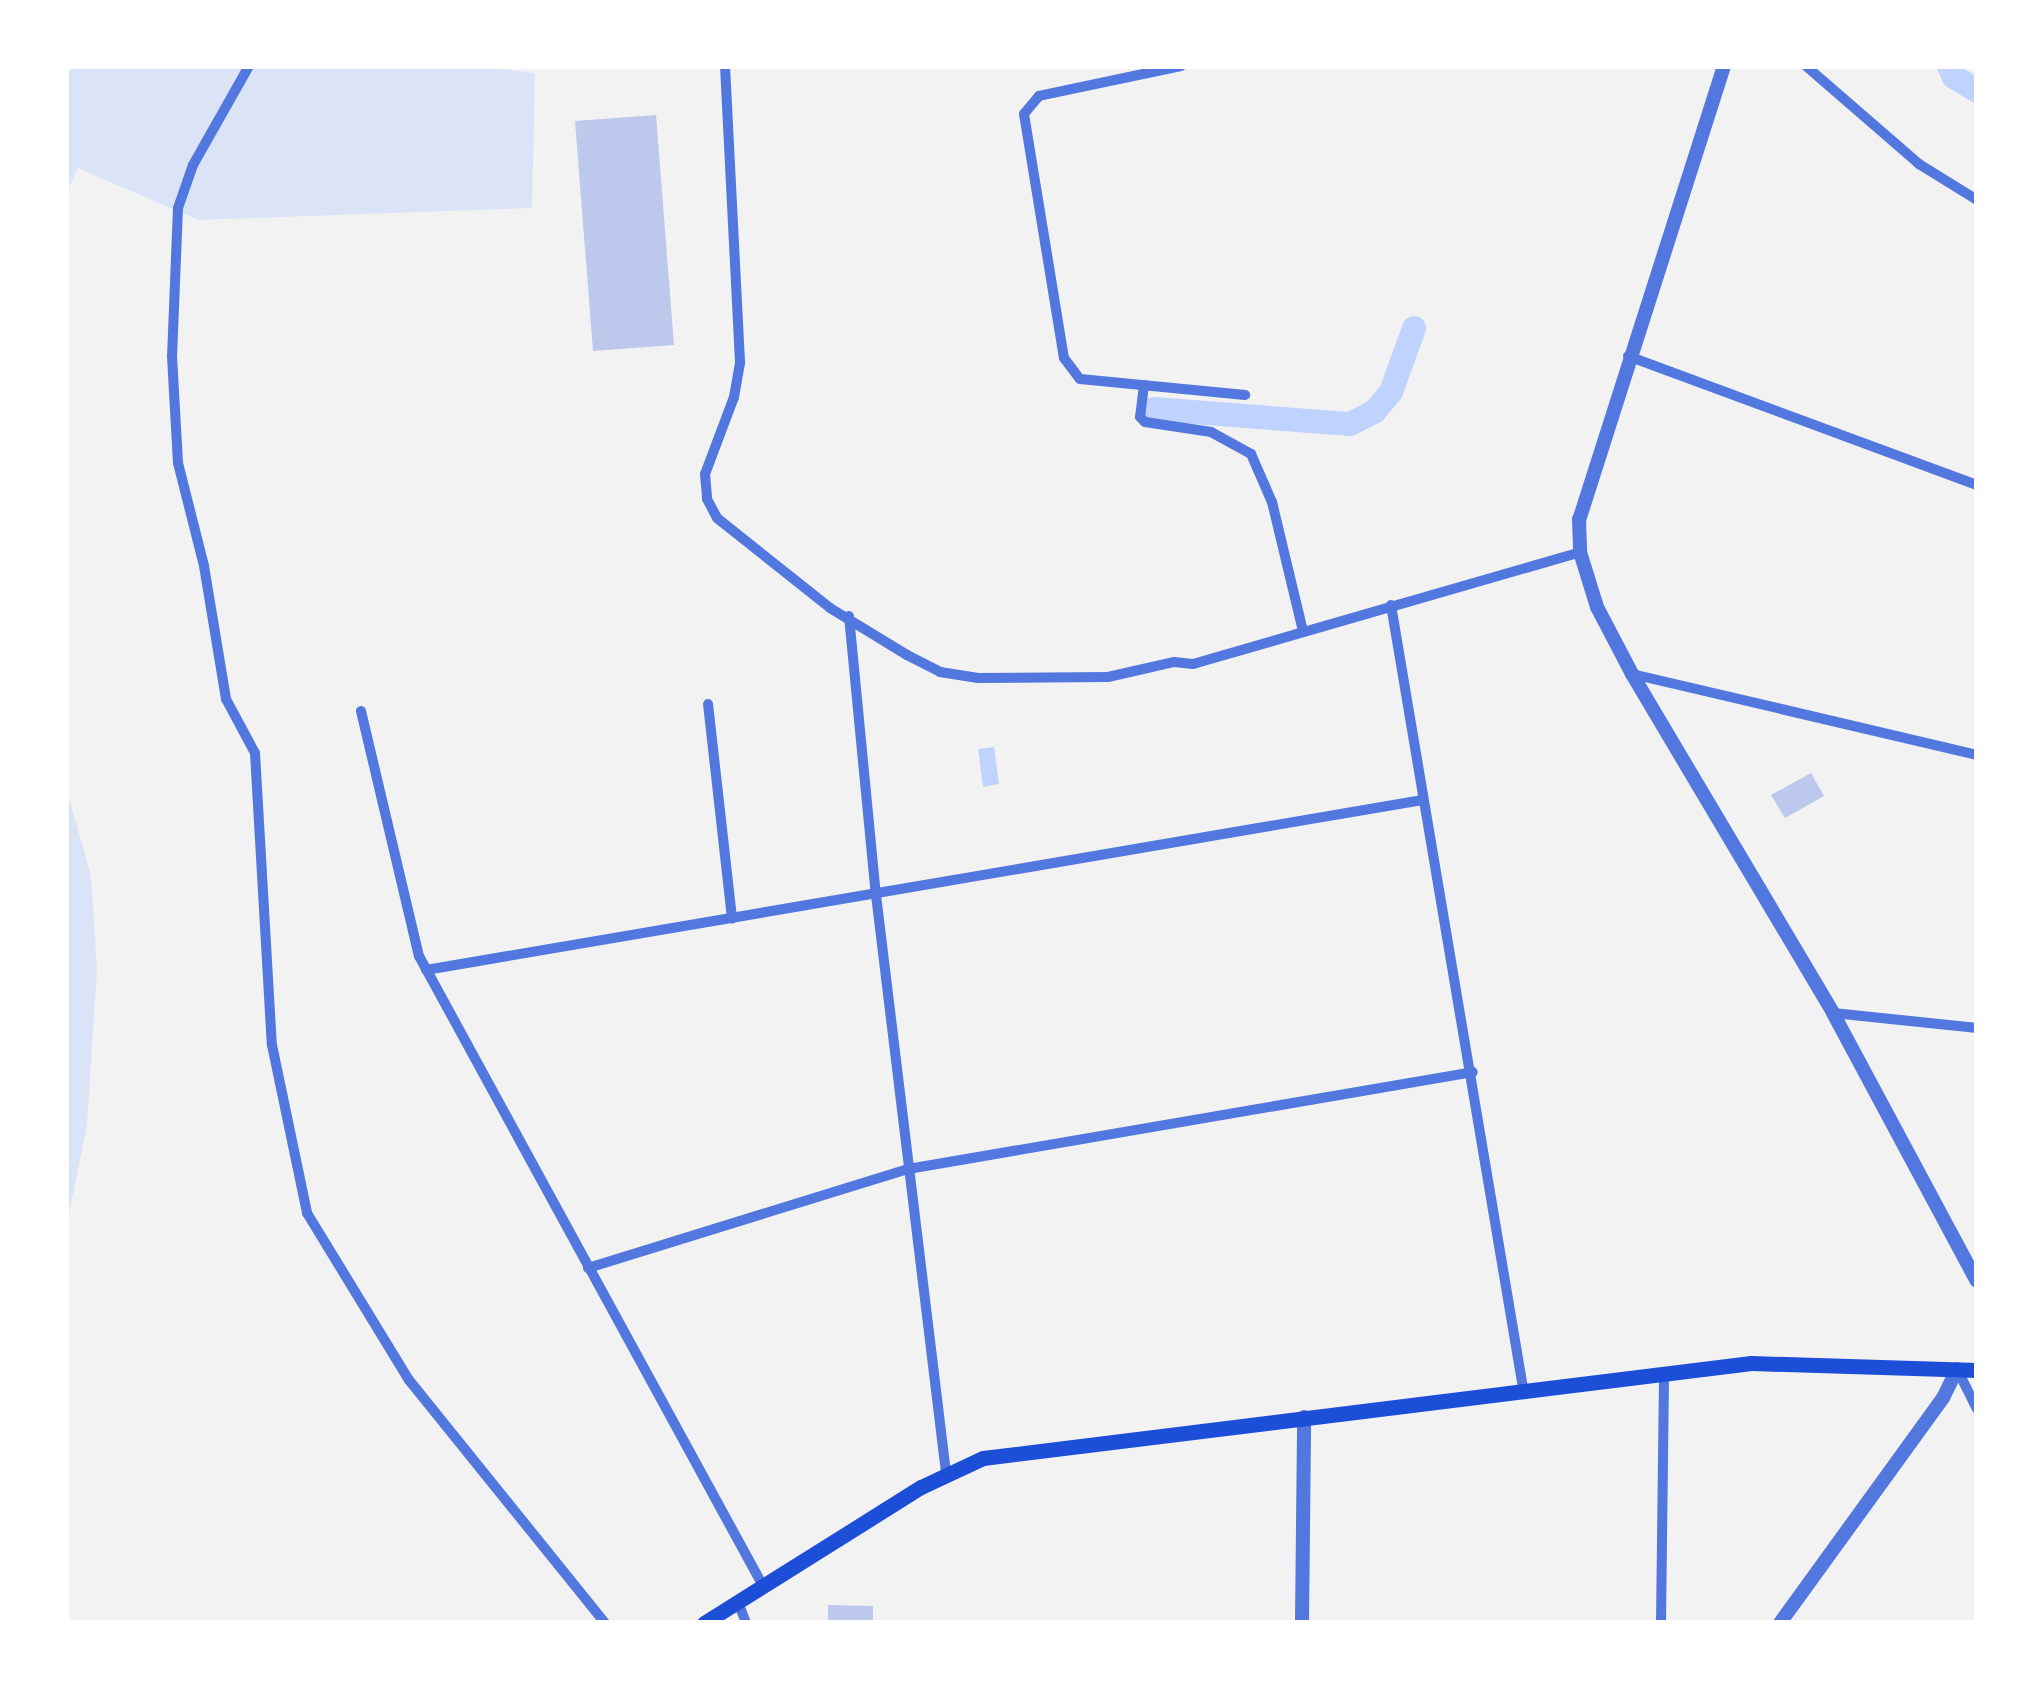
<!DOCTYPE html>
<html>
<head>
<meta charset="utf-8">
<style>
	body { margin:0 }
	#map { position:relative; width:2043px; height:1689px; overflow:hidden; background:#f2f2f2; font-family:"PT Sans Narrow",sans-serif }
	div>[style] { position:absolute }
	.green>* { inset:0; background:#dbe4f7 }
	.water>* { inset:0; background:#bfd3fe }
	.canal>* { height:24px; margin:-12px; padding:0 12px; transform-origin:12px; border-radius:12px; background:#bfd3fe }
	.building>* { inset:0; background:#bdc9ec }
	.minor>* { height:10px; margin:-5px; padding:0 5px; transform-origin:5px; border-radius:5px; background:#5277de }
	.tertiary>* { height:14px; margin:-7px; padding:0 7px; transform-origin:7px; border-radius:7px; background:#5277de }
	.secondary>* { height:15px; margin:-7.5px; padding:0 7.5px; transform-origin:7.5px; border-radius:7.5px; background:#1d4ed8 }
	span { translate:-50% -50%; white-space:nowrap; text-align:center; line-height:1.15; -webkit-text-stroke:10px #fff; paint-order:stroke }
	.frame { position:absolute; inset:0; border:69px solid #fff; pointer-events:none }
</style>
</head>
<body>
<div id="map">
	<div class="green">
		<div style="clip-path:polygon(66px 66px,477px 66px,535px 73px,532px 208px,198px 220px,78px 168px,66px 194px)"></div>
		<div style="clip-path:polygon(66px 788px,91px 875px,97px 970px,87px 1125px,66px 1228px)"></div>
	</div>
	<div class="water">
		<div style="clip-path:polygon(994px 747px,999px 784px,983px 787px,978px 749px)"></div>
	</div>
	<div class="canal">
		<div style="left:1949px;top:66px;width:12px;rotate:66deg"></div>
		<div style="left:1954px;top:77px;width:27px;rotate:31deg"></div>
		<div style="left:1154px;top:409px;width:197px;rotate:4.4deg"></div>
		<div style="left:1350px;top:424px;width:28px;rotate:-27deg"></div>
		<div style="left:1375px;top:411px;width:25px;rotate:-50deg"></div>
		<div style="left:1391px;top:392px;width:68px;rotate:-70.2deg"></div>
	</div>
	<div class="building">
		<div style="clip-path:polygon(656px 115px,674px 345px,593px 351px,575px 121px)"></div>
		<div style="clip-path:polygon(1811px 773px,1824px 796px,1785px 818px,1771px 795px)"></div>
		<div style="clip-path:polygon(828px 1605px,873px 1606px,873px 1623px,828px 1623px)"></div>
	</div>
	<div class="minor">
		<div style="left:249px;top:66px;width:114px;rotate:119.5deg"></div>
		<div style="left:193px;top:165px;width:46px;rotate:109.2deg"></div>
		<div style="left:178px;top:208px;width:148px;rotate:92.3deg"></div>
		<div style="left:172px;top:356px;width:107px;rotate:86.8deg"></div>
		<div style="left:178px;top:463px;width:106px;rotate:75.8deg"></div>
		<div style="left:204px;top:566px;width:135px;rotate:80.6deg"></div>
		<div style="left:226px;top:699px;width:61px;rotate:61.8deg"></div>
		<div style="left:255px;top:753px;width:292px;rotate:86.7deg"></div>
		<div style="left:272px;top:1045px;width:172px;rotate:78.2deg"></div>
		<div style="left:307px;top:1213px;width:196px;rotate:58.6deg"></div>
		<div style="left:409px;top:1380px;width:312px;rotate:51.1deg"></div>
		<div style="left:725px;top:66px;width:297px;rotate:87.1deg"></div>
		<div style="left:740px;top:363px;width:35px;rotate:100deg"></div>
		<div style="left:734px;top:397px;width:82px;rotate:110.6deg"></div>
		<div style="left:705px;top:474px;width:25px;rotate:85deg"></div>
		<div style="left:707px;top:499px;width:21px;rotate:62deg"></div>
		<div style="left:717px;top:518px;width:144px;rotate:38.5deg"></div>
		<div style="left:830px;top:608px;width:90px;rotate:31.4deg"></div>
		<div style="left:907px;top:655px;width:37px;rotate:27deg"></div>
		<div style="left:940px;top:672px;width:37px;rotate:9deg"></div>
		<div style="left:977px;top:678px;width:131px;rotate:-0.4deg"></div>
		<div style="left:1108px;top:677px;width:68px;rotate:-12.8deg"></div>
		<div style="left:1174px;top:662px;width:19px;rotate:6deg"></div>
		<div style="left:1193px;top:664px;width:403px;rotate:-16.1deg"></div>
		<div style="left:1181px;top:66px;width:145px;rotate:168.1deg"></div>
		<div style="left:1039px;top:96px;width:23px;rotate:130deg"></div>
		<div style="left:1024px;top:114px;width:247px;rotate:80.7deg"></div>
		<div style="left:1064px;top:358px;width:26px;rotate:53deg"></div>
		<div style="left:1080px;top:379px;width:166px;rotate:5.5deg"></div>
		<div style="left:1806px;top:66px;width:150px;rotate:40.9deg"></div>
		<div style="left:1919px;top:164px;width:68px;rotate:31.8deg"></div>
		<div style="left:1628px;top:356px;width:372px;rotate:20.3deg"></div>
		<div style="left:1144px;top:385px;width:32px;rotate:97deg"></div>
		<div style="left:1140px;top:417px;width:7px;rotate:45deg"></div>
		<div style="left:1145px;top:422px;width:67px;rotate:8.6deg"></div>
		<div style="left:1211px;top:432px;width:46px;rotate:28.8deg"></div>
		<div style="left:1251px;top:454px;width:52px;rotate:66.4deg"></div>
		<div style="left:1272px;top:502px;width:133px;rotate:76.5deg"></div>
		<div style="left:1391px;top:605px;width:794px;rotate:80.43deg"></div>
		<div style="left:849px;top:616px;width:280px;rotate:84.5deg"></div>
		<div style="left:876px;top:895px;width:582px;rotate:83.09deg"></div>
		<div style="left:1632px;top:674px;width:354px;rotate:13.2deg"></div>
		<div style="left:708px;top:704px;width:216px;rotate:83.6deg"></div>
		<div style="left:361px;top:711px;width:252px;rotate:76.7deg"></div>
		<div style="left:419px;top:956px;width:718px;rotate:61.36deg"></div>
		<div style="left:426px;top:970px;width:1011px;rotate:-9.68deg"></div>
		<div style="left:1833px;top:1013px;width:145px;rotate:5.9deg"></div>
		<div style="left:588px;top:1268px;width:335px;rotate:-17.2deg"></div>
		<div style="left:908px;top:1169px;width:573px;rotate:-9.74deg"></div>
		<div style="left:1957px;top:1369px;width:45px;rotate:63.4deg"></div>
		<div style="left:738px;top:1602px;width:22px;rotate:69deg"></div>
		<div style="left:1661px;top:1623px;width:251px;rotate:-89.3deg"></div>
	</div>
	<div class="tertiary">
		<div style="left:1724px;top:66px;width:476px;rotate:107.7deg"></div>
		<div style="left:1579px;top:519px;width:33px;rotate:88deg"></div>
		<div style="left:1580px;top:552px;width:58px;rotate:72.8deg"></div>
		<div style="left:1597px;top:607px;width:76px;rotate:62.4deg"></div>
		<div style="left:1632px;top:674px;width:394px;rotate:59.3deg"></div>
		<div style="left:1833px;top:1013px;width:304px;rotate:61.8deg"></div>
		<div style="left:1302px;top:1623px;width:206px;rotate:-89.4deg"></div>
		<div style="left:1780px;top:1623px;width:278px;rotate:-54.1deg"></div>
		<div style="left:1943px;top:1398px;width:32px;rotate:-64deg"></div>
	</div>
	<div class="secondary">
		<div style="left:704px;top:1623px;width:256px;rotate:-32.1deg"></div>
		<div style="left:921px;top:1487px;width:68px;rotate:-25.1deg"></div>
		<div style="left:983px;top:1458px;width:774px;rotate:-7.05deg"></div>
		<div style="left:1751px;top:1363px;width:226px;rotate:1.8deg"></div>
	</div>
	<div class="frame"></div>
</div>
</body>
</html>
